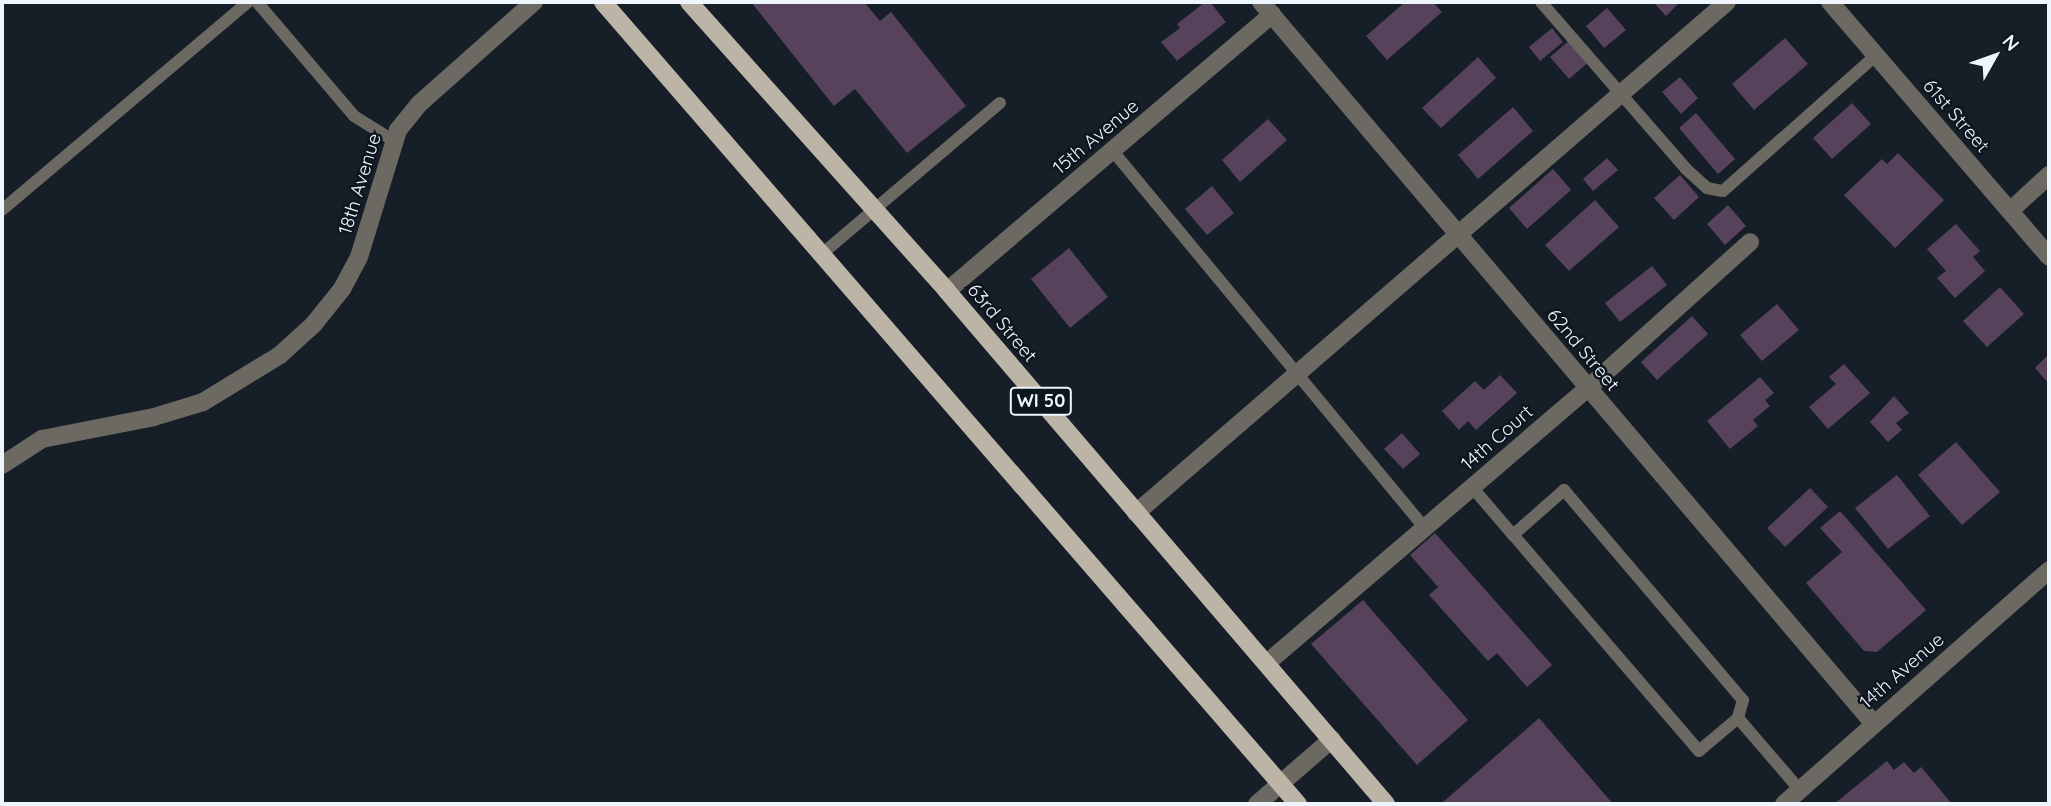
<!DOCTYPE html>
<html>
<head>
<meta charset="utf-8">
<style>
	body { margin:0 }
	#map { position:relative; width:2051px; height:806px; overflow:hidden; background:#161e28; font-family:Quicksand,sans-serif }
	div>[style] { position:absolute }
	.building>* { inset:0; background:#56425b }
	.service>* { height:12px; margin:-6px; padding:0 6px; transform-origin:6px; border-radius:6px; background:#6c6862 }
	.minor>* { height:18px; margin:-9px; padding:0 9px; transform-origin:9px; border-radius:9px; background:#6c6862 }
	.primary>* { height:18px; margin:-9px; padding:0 9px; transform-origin:9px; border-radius:9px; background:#bdb4a8 }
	span { translate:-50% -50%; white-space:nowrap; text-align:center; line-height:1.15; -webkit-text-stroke:5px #0d151f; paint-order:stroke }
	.shield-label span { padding:2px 5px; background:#0d151f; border:2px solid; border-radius:5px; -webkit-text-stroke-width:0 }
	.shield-label { font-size:18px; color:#eff5fc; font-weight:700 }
	.street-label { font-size:19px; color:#eff5fc }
	.frame { position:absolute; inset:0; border:4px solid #eff5fc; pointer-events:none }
	.north { position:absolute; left:1960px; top:21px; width:70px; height:70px; -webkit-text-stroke:5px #0d151f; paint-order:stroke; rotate:50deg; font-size:19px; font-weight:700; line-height:28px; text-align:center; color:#eff5fc }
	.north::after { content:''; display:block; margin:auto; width:24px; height:32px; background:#eff5fc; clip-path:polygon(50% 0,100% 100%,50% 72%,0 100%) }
</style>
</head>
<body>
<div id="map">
	<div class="building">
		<div style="clip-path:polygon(751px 2px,864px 2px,880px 21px,891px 12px,966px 106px,907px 153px,855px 89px,834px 106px)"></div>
		<div style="clip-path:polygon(1205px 2px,1210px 2px,1226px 22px,1177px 61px,1161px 42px,1180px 28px,1177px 24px)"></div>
		<div style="clip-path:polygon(1405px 2px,1433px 2px,1442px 12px,1387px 60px,1366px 36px)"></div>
		<div style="clip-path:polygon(1653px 2px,1680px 2px,1666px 16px)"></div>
		<div style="clip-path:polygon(1607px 8px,1626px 30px,1604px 48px,1586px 26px)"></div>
		<div style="clip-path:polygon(1552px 28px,1563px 42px,1540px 61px,1529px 47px)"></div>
		<div style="clip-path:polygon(1785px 38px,1808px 64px,1754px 110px,1732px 84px)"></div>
		<div style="clip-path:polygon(1571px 39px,1590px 61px,1569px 79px,1550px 57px)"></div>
		<div style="clip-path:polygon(1478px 57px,1496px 78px,1441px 128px,1422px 108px)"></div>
		<div style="clip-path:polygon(1680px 77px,1698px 98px,1681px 114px,1662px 92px)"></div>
		<div style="clip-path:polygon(1852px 103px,1871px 124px,1832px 159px,1813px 138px)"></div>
		<div style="clip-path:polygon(1513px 107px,1533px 131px,1478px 179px,1458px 155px)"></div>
		<div style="clip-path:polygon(1696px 113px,1735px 159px,1718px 174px,1679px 128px)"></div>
		<div style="clip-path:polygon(1268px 119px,1287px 140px,1240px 182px,1222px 160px)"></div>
		<div style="clip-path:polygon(1898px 153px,1944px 200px,1895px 248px,1844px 195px,1882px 159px,1887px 164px)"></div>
		<div style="clip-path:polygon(1607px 158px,1618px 170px,1593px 191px,1583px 179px)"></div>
		<div style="clip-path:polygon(1553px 169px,1571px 190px,1527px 229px,1509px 208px)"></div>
		<div style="clip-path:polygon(1680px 175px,1699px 197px,1674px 220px,1654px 198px)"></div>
		<div style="clip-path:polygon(1212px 186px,1234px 213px,1207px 235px,1185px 209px)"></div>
		<div style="clip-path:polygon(1595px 200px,1619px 227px,1569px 271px,1545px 245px)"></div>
		<div style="clip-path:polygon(1728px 205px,1746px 226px,1725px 245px,1707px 224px)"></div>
		<div style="clip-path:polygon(1956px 224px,1980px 251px,1973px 257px,1985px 271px,1955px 298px,1937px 278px,1946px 271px,1927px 249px)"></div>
		<div style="clip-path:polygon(1069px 248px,1108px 297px,1070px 328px,1031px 279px)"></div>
		<div style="clip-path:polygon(1652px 266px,1667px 285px,1620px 322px,1605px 303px)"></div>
		<div style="clip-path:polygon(2000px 287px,2024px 314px,1987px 347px,1963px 321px)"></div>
		<div style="clip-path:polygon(1777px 304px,1799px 330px,1762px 361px,1740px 335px)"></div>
		<div style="clip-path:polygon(1692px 316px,1708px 334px,1657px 380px,1641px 362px)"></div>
		<div style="clip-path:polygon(2049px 354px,2049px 384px,2035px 368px)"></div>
		<div style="clip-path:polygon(1844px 364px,1870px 393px,1828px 429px,1809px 407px,1836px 384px,1829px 377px)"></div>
		<div style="clip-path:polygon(1500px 375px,1517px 393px,1476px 430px,1468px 421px,1459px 430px,1442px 411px,1475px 381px,1484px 390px)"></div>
		<div style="clip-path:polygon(1760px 377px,1774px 393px,1765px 400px,1770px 406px,1753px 420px,1758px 426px,1730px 449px,1707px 421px)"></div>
		<div style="clip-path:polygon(1894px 396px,1909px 413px,1896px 423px,1902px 430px,1888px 442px,1870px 422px)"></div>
		<div style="clip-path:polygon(1402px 433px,1420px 454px,1403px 469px,1384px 449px)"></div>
		<div style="clip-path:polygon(1956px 442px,2000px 492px,1962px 525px,1918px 475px)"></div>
		<div style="clip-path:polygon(1897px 475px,1930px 516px,1888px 549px,1855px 508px)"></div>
		<div style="clip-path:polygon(1810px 488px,1828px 507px,1785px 547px,1767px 528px)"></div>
		<div style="clip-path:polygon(1840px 511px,1926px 610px,1877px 652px,1864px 651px,1806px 583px,1842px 552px,1820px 528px)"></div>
		<div style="clip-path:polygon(1435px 533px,1552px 665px,1527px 687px,1497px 653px,1488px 661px,1429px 595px,1438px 587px,1410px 555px)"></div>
		<div style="clip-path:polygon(1363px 600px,1468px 720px,1417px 765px,1311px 644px)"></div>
		<div style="clip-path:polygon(1539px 718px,1613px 804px,1443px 804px,1442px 803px)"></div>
		<div style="clip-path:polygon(1887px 761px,1894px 770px,1904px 762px,1914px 773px,1921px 767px,1952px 804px,1834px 804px)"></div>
	</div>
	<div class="service">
		<div style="left:257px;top:2px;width:150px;rotate:49.6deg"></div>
		<div style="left:354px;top:116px;width:47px;rotate:32deg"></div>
		<div style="left:1541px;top:2px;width:221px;rotate:49deg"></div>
		<div style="left:1686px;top:169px;width:28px;rotate:42deg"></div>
		<div style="left:1707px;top:188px;width:16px;rotate:11deg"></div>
		<div style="left:1723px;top:191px;width:205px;rotate:-41.6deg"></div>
		<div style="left:1112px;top:150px;width:491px;rotate:50.4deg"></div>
		<div style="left:2px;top:210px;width:322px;rotate:-40.2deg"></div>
		<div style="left:823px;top:253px;width:232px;rotate:-40.3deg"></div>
		<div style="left:1472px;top:487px;width:63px;rotate:49.5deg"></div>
		<div style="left:1564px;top:490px;width:276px;rotate:49.6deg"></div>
		<div style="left:1743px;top:700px;width:19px;rotate:106deg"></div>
		<div style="left:1738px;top:718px;width:51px;rotate:139.8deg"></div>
		<div style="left:1699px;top:751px;width:285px;rotate:-130.7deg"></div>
		<div style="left:1513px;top:535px;width:68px;rotate:-41.4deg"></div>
		<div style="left:1738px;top:718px;width:95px;rotate:49.3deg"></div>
	</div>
	<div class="minor">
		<div style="left:1261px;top:2px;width:947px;rotate:49.67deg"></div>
		<div style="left:1830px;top:2px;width:336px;rotate:49.3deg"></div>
		<div style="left:2010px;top:211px;width:53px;rotate:-42.7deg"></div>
		<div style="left:947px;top:291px;width:427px;rotate:-40.4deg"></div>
		<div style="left:2px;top:465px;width:48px;rotate:-33deg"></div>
		<div style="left:42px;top:439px;width:114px;rotate:-11.1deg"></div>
		<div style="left:154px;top:417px;width:51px;rotate:-17deg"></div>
		<div style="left:203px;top:402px;width:90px;rotate:-31.4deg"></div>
		<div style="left:280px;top:355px;width:45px;rotate:-42.3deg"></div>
		<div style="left:313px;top:325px;width:46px;rotate:-51.1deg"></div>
		<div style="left:342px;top:289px;width:36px;rotate:-62deg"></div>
		<div style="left:359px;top:257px;width:133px;rotate:-72.9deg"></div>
		<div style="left:398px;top:130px;width:33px;rotate:-51deg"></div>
		<div style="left:419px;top:104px;width:154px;rotate:-41.6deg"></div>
		<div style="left:1136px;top:513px;width:781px;rotate:-40.85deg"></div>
		<div style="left:1267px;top:663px;width:423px;rotate:-40.6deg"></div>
		<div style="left:1588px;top:388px;width:218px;rotate:-42deg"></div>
		<div style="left:1257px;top:804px;width:99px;rotate:-40.9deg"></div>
		<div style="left:1784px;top:804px;width:354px;rotate:-41.4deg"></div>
	</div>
	<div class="primary">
		<div style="left:603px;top:2px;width:1061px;rotate:49.09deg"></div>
		<div style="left:689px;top:2px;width:387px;rotate:48.2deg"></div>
		<div style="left:947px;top:291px;width:675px;rotate:49.44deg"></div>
	</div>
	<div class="shield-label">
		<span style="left:1041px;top:401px">WI 50</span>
	</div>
	<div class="street-label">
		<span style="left:1956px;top:116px;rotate:49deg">61st Street</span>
		<span style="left:1096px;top:137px;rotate:-40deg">15th Avenue</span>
		<span style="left:360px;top:184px;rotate:-73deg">18th Avenue</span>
		<span style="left:1002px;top:323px;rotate:50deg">63rd Street</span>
		<span style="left:1583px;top:350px;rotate:50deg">62nd Street</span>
		<span style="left:1497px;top:438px;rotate:-41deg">14th Court</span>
		<span style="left:1902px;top:671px;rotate:-41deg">14th Avenue</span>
	</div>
	<div class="frame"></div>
	<div class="north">N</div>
</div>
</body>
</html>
